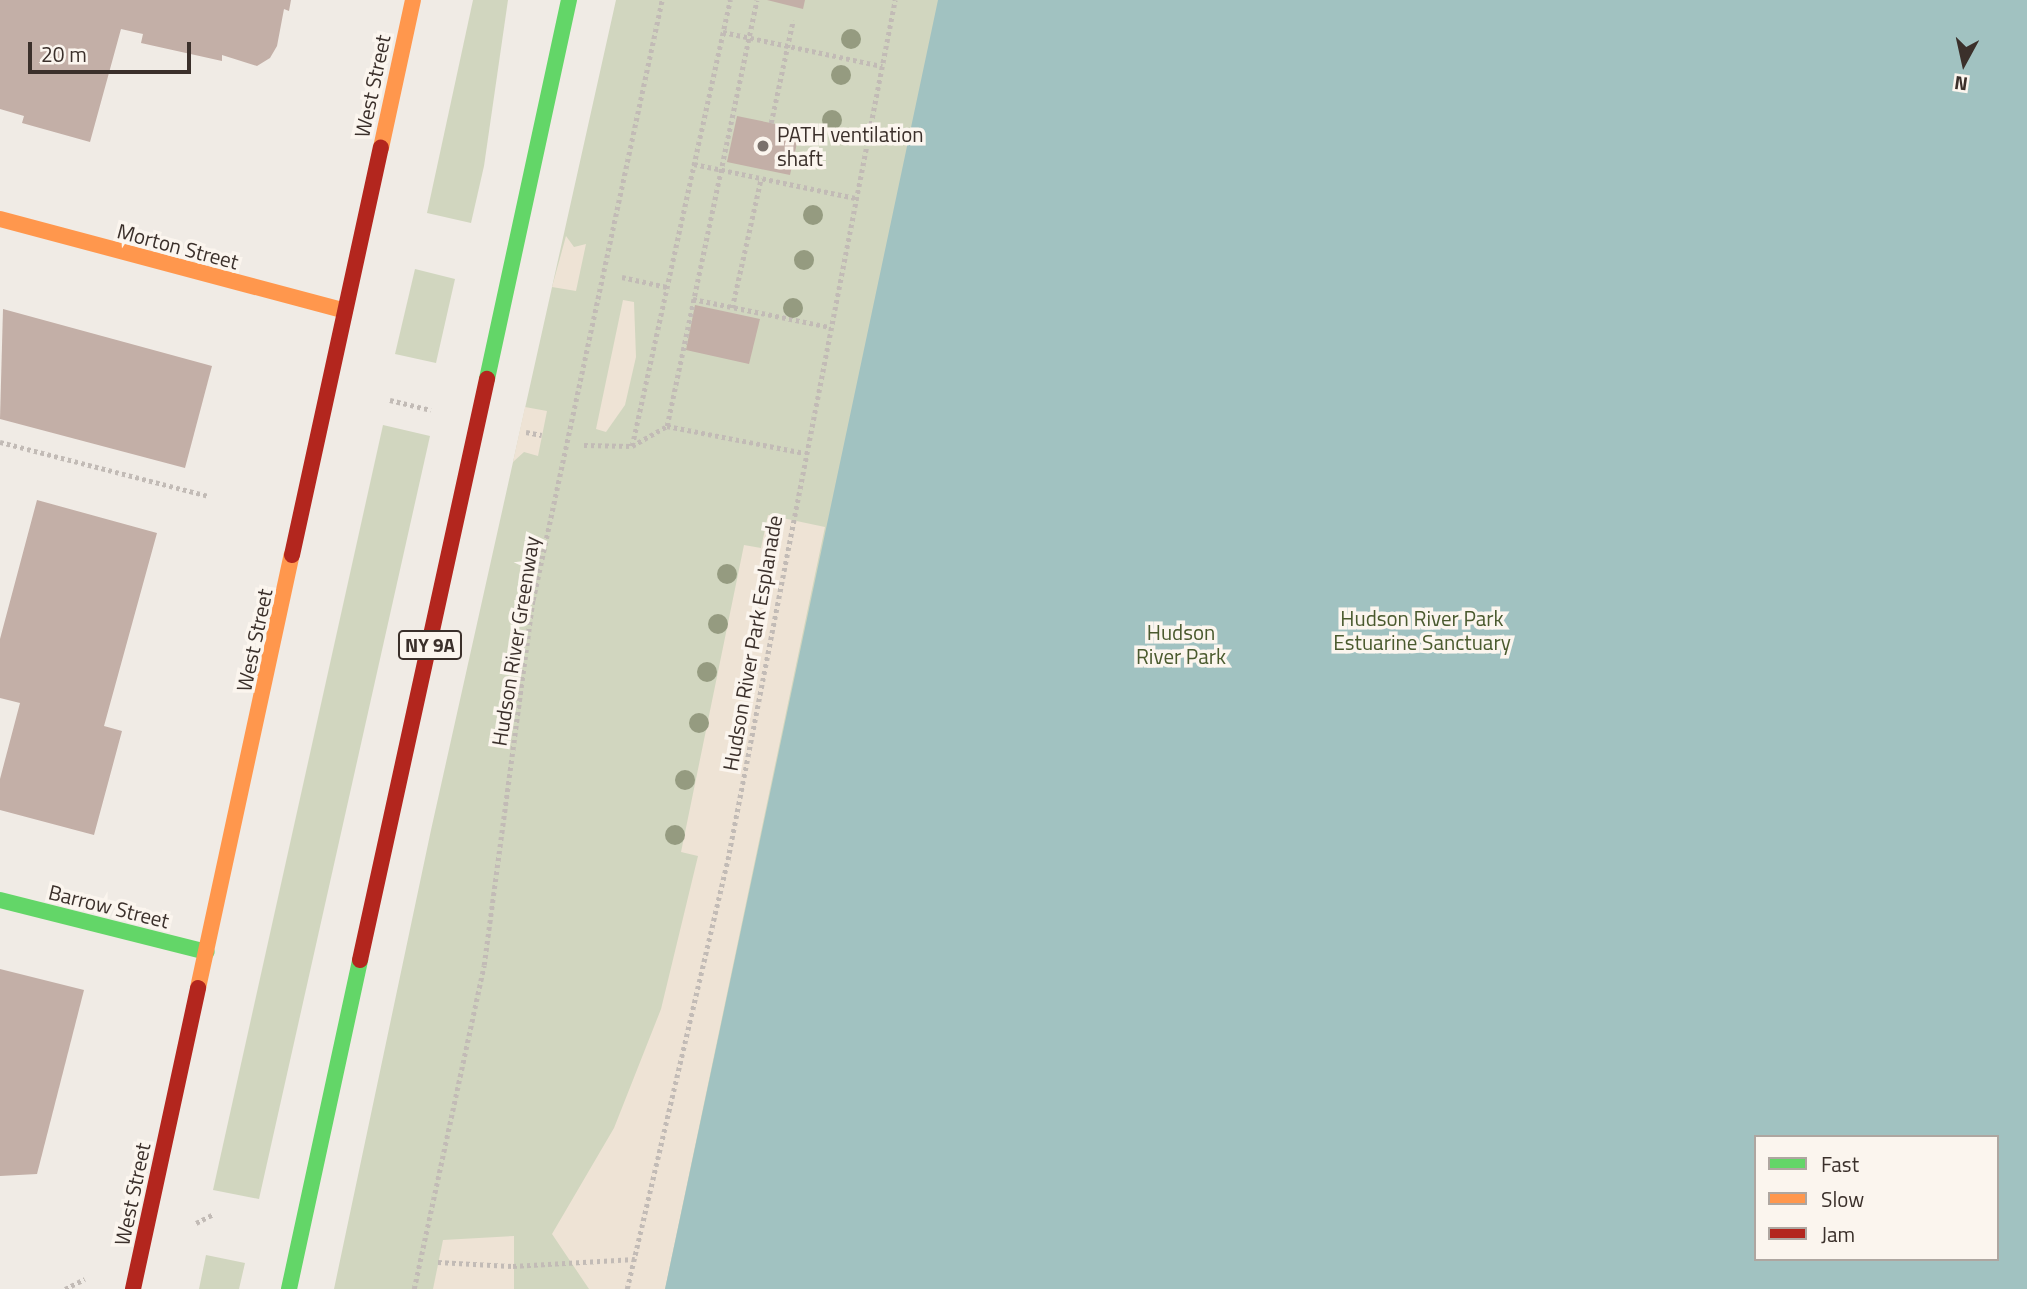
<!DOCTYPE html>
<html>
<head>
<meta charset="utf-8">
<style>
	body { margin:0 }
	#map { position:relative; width:2027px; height:1289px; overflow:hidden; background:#f0ebe5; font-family:"Titillium Web",sans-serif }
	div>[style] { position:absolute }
	.green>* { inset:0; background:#d1d6bf }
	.plaza>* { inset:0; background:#eee3d5 }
	.water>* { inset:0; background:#a1c2c1 }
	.building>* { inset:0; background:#c3afa7 }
	.path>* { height:4.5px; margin-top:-2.25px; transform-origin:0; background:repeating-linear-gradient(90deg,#c2bbb6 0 3.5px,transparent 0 7px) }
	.fast>* { height:16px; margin:-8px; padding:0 8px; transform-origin:8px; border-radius:8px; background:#63d668 }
	.slow>* { height:16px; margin:-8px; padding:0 8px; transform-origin:8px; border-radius:8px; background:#ff974d }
	.jam>* { height:16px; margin:-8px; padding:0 8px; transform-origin:8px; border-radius:8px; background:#b3261e }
	.trees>* { width:20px; height:20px; margin:-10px; border-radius:50%; background:#959b80 }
	.dots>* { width:19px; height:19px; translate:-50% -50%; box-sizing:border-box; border:4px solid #fbf5ee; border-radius:50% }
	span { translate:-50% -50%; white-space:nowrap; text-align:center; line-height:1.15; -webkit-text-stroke:7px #fbf5ee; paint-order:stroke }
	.shield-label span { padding:2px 5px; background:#fbf5ee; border:2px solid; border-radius:5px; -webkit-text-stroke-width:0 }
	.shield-label { font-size:19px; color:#3b302b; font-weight:700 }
	.street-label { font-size:21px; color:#3b302b }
	.poi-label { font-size:21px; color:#3b302b }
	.left { translate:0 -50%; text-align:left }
	.park-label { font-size:21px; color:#4a5a2e }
	.legend { position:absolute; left:1754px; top:1135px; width:245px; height:126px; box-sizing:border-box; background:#fbf5ee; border:2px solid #aea6a0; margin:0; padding:9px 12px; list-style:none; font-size:21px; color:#3b302b }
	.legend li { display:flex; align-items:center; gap:14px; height:35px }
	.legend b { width:35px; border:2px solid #aea6a0 }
	.north { position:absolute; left:1929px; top:28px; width:70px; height:70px; -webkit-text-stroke:5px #fbf5ee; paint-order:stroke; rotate:188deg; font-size:19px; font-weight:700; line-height:28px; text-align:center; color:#3b302b }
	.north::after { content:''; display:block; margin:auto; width:24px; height:32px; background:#3b302b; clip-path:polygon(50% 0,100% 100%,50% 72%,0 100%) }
	.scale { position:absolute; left:28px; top:42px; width:163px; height:32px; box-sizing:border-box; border:4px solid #3b302b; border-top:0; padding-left:9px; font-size:21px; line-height:24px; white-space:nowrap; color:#3b302b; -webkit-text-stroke:5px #fbf5ee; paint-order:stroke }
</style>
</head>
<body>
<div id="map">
	<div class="green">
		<div style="clip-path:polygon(473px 0,508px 0,484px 166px,471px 223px,427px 213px)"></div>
		<div style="clip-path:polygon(evenodd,616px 0,2027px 0,2027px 1289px,334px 1289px,431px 830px,616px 0,1756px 1137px,1997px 1137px,1997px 1259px,1756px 1259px,1756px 1137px)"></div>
		<div style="clip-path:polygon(415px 269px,455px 279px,436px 363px,395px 354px)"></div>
		<div style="clip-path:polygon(383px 425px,430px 436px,259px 1199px,213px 1190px)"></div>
		<div style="clip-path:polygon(206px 1255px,245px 1263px,239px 1289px,199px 1289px)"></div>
	</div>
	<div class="plaza">
		<div style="clip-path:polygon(566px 236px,574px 247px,586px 244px,576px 291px,552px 287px)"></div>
		<div style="clip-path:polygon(623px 300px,634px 302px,636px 357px,625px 405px,606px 432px,596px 429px)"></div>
		<div style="clip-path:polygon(525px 407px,547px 411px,538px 456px,524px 452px,513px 462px)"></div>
		<div style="clip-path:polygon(768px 515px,825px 527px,665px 1289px,589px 1289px,552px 1234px,614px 1128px,661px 1009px,698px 856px,681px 852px,744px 545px,761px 548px)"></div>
		<div style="clip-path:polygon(514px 1236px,514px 1289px,433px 1289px,443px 1240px)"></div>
	</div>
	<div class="water">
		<div style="clip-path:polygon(evenodd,938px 0,2027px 0,2027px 1289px,665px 1289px,938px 0,1756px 1137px,1997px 1137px,1997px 1259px,1756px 1259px,1756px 1137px)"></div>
	</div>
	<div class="building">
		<div style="clip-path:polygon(0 0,291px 0,289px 11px,284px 9px,277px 46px,270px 58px,257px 66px,222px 55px,222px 61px,141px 43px,143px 34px,121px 29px,90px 142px,22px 123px,24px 116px,0 109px)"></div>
		<div style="clip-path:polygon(767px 0,805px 0,803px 9px)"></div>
		<div style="clip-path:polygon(737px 116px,800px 129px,790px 175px,727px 162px)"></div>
		<div style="clip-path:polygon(695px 305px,760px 319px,749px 364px,686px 350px)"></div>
		<div style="clip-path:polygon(3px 309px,212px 366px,185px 468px,0 419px)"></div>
		<div style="clip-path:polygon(37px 500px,157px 533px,104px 726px,122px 731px,94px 835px,0 810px,0 779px,20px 703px,0 698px,0 639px)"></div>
		<div style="clip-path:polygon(0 969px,84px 990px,37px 1174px,0 1176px)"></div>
	</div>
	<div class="path">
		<div style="left:723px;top:32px;width:163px;rotate:12.1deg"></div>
		<div style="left:771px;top:123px;width:105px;rotate:-77.9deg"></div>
		<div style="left:694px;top:164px;width:165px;rotate:11.9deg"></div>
		<div style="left:622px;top:277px;width:46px;rotate:12.5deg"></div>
		<div style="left:693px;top:299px;width:140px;rotate:11.6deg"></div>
		<div style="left:732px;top:308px;width:133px;rotate:-77.4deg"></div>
		<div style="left:390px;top:400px;width:42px;rotate:13.7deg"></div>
		<div style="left:667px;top:426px;width:435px;rotate:-78.1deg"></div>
		<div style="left:526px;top:432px;width:16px;rotate:11deg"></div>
		<div style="left:0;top:442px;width:216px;rotate:14.5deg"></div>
		<div style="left:584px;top:445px;width:48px;rotate:1.2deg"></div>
		<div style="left:632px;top:446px;width:40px;rotate:-29.7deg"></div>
		<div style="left:667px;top:426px;width:140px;rotate:11.1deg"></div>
		<div style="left:632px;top:446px;width:457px;rotate:-77.6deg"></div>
		<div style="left:196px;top:1223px;width:20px;rotate:-27deg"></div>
		<div style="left:438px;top:1262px;width:75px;rotate:3.1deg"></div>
		<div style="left:513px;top:1266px;width:122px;rotate:-3.3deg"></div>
		<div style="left:65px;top:1289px;width:22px;rotate:-27deg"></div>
		<div style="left:414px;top:1289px;width:331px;rotate:-77.8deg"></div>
		<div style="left:484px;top:965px;width:368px;rotate:-82.4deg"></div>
		<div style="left:533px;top:600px;width:614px;rotate:-77.87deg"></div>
		<div style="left:627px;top:1289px;width:448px;rotate:-76.8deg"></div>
		<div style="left:729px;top:853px;width:869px;rotate:-78.99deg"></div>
	</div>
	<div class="fast">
		<div style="left:487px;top:379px;width:388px;rotate:-77.8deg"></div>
		<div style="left:0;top:900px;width:213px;rotate:14.1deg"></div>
		<div style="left:289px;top:1289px;width:337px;rotate:-77.8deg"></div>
	</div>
	<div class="slow">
		<div style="left:381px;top:148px;width:151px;rotate:-77.8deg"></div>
		<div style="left:0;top:219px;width:357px;rotate:14.9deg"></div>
		<div style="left:198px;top:988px;width:443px;rotate:-77.8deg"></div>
	</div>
	<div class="jam">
		<div style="left:292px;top:555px;width:417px;rotate:-77.7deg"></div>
		<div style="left:360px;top:960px;width:595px;rotate:-77.67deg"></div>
		<div style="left:133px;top:1289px;width:308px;rotate:-77.8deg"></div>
	</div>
	<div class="trees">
		<div style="left:851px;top:39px"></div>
		<div style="left:841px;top:75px"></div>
		<div style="left:832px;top:120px"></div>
		<div style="left:813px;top:215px"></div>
		<div style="left:804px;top:260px"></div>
		<div style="left:793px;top:308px"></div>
		<div style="left:727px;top:574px"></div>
		<div style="left:718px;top:624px"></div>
		<div style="left:707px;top:672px"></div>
		<div style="left:699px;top:723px"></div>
		<div style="left:685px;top:780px"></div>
		<div style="left:675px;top:835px"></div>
	</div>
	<div class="dots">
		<div style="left:763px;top:146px;background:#7a716c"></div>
	</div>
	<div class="shield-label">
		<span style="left:430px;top:645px">NY 9A</span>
	</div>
	<div class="street-label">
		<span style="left:372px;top:86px;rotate:-78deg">West Street</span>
		<span style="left:178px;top:246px;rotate:15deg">Morton Street</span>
		<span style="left:254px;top:640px;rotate:-78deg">West Street</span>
		<span style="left:515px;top:641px;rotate:-81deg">Hudson River Greenway</span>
		<span style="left:752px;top:643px;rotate:-80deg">Hudson River Park Esplanade</span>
		<span style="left:109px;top:906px;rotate:14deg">Barrow Street</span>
		<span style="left:132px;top:1194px;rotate:-78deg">West Street</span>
	</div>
	<div class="poi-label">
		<span class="left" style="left:777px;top:146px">PATH ventilation<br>shaft</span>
	</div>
	<div class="park-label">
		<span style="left:1422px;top:630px">Hudson River Park<br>Estuarine Sanctuary</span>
		<span style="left:1181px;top:644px">Hudson<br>River Park</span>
	</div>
	<ul class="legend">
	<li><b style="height:9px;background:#63d668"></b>Fast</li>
	<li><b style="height:9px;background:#ff974d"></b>Slow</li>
	<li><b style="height:9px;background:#b3261e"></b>Jam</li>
	</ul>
	<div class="north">N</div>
	<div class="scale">20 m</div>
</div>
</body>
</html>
